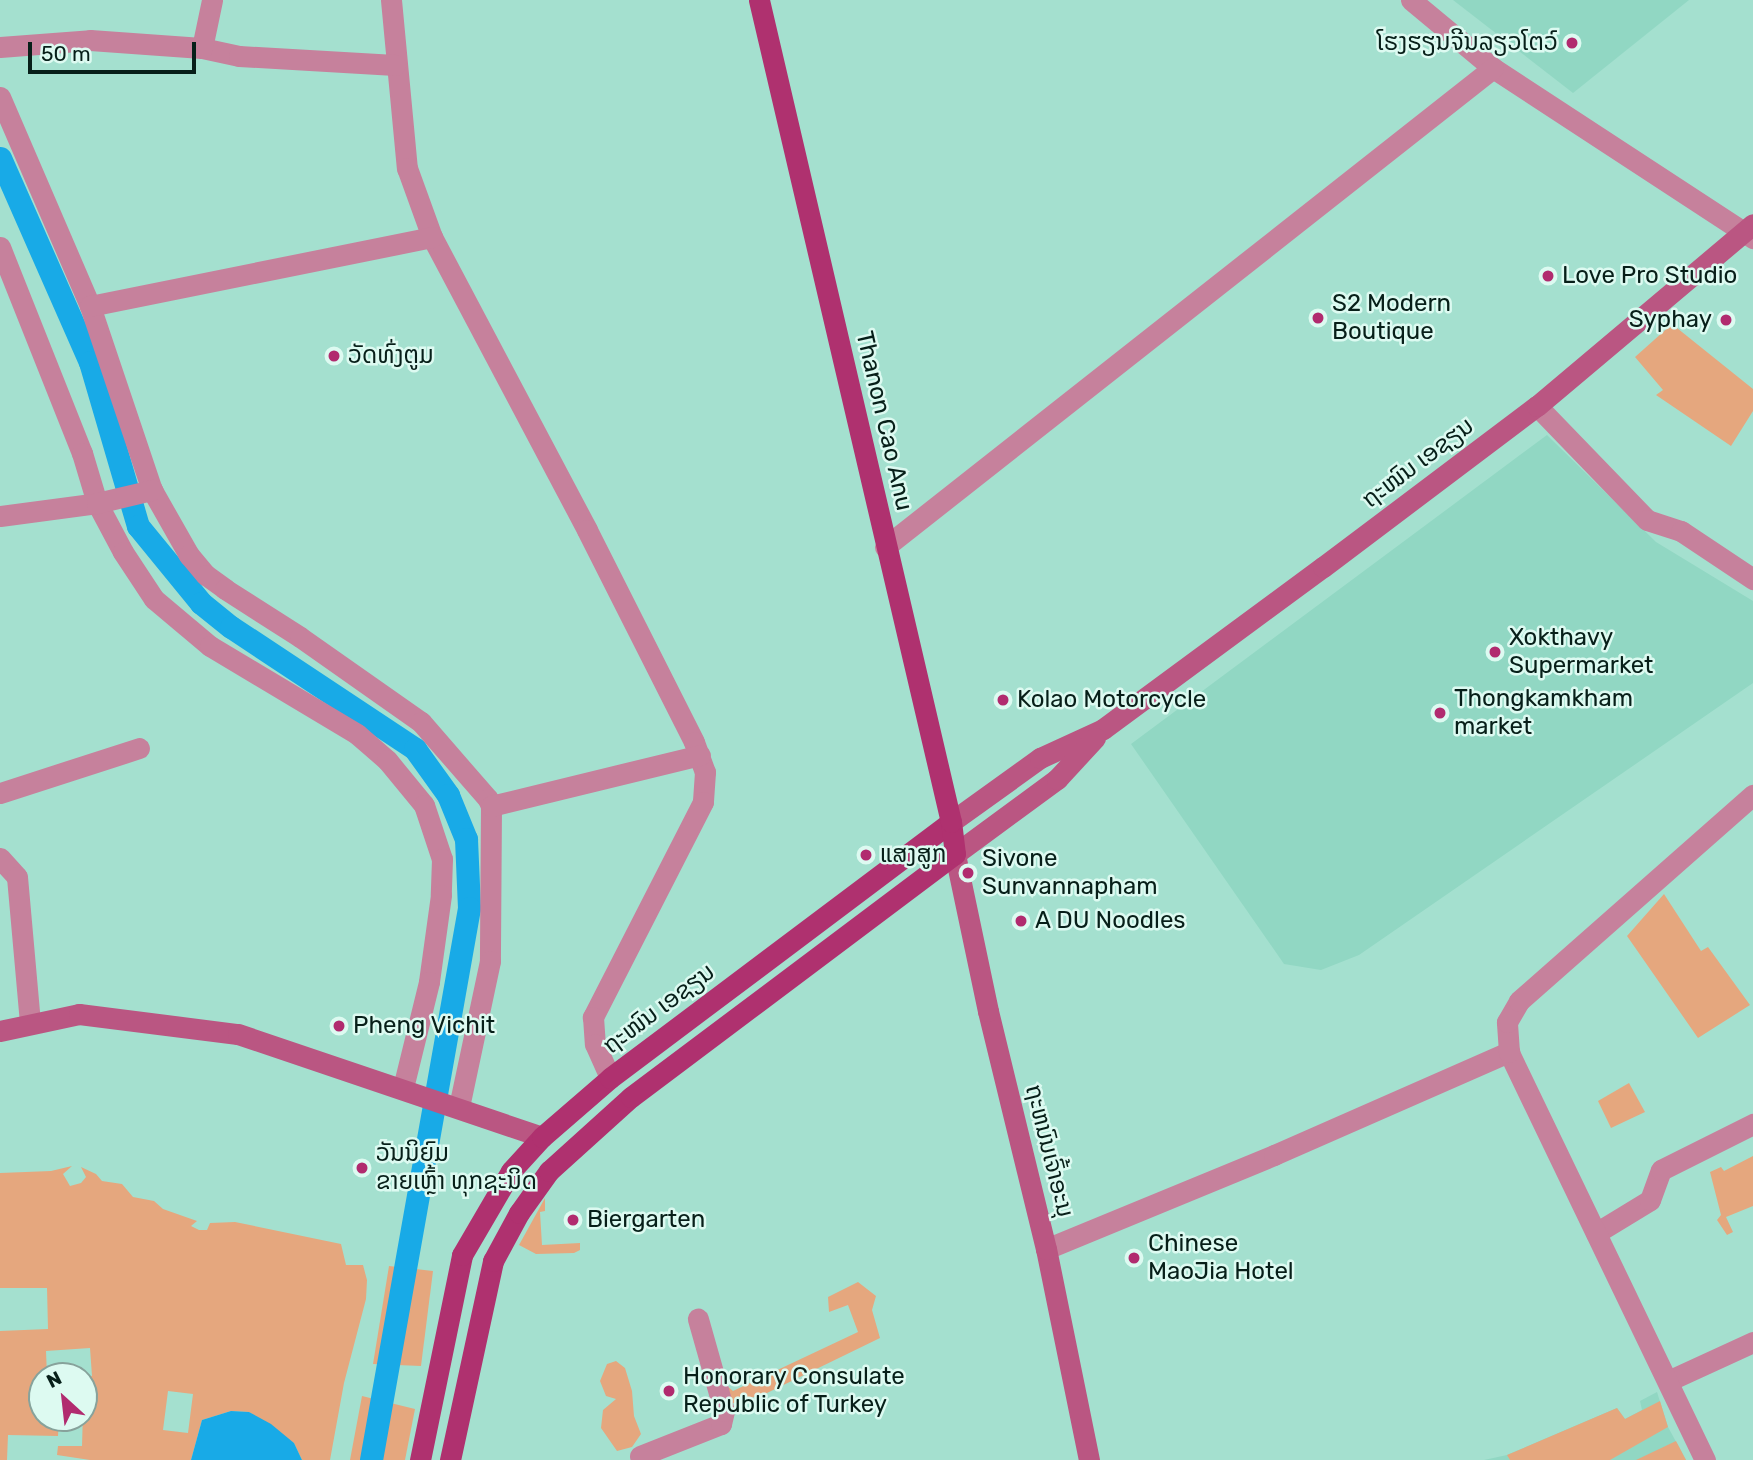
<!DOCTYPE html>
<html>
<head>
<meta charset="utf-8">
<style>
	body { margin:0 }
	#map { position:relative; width:1753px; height:1460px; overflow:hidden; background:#a4e0cf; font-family:Rubik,"Noto Sans Lao",sans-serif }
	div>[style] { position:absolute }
	.built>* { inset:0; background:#91d7c3 }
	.green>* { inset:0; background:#e5a77e }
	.water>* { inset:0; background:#18aae7 }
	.canal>* { height:23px; margin:-11.5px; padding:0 11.5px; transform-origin:11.5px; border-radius:11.5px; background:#18aae7 }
	.street>* { height:21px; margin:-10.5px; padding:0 10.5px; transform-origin:10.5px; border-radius:10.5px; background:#c6819c }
	.secondary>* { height:21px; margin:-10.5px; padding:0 10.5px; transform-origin:10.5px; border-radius:10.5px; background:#ba5682 }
	.primary>* { height:21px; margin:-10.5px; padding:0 10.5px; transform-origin:10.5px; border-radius:10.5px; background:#af316f }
	.dots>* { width:19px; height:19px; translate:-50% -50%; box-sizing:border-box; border:4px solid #ddfaf1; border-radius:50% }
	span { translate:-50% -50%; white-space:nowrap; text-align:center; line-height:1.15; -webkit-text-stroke:5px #ddfaf1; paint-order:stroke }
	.poi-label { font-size:24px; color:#071f19 }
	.right { translate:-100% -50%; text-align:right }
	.left { translate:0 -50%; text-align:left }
	.street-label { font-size:24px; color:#071f19 }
	.north { position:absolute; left:28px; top:1362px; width:70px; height:70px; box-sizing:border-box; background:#ddfaf1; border:2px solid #87a29b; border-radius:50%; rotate:333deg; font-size:19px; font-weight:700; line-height:28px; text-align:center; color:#071f19 }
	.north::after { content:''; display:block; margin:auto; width:24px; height:32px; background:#b12b6f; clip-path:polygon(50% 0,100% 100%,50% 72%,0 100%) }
	.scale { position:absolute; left:28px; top:42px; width:168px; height:32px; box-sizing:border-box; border:4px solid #071f19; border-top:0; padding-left:9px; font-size:21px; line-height:24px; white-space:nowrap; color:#071f19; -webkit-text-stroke:5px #ddfaf1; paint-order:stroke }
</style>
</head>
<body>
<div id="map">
	<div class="built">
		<div style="clip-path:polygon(1453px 0,1689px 0,1573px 93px)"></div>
		<div style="clip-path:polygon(1547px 435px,1656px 542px,1753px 601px,1753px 683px,1359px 955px,1321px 970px,1284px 964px,1131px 744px)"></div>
		<div style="clip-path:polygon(1657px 1392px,1668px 1427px,1686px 1460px,1484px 1460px,1507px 1455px,1617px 1408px,1625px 1419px,1642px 1410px,1640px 1401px)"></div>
	</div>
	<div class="green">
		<div style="clip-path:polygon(1672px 324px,1753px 389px,1753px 411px,1731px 446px,1656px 395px,1663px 390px,1635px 357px)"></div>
		<div style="clip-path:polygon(1664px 894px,1701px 951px,1708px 947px,1750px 1005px,1698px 1038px,1627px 936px)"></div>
		<div style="clip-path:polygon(1629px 1083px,1645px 1112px,1611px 1128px,1598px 1101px)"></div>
		<div style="clip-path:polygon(1753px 1156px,1753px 1206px,1726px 1217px,1733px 1232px,1727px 1235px,1717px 1220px,1721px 1215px,1710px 1172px,1721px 1167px,1724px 1171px)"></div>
		<div style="clip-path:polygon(evenodd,72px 1166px,63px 1174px,70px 1186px,81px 1183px,86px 1177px,81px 1167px,96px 1174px,102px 1181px,122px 1184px,133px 1197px,154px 1201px,163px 1209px,197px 1221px,191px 1226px,199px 1230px,207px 1230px,210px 1223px,235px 1222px,341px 1244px,346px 1265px,363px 1265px,367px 1280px,366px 1299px,344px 1383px,330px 1460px,302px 1460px,294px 1443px,249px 1412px,231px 1411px,202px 1420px,191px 1460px,90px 1460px,57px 1455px,58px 1446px,82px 1446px,84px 1377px,92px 1376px,90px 1348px,46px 1351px,47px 1376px,42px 1376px,42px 1418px,59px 1418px,58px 1436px,8px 1435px,7px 1460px,0 1460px,0 1331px,48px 1329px,47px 1288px,0 1288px,0 1173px,51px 1171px,72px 1166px,168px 1391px,193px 1394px,188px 1433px,163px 1430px,168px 1391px)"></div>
		<div style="clip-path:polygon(545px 1198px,545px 1211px,540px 1212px,542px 1245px,580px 1243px,580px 1250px,574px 1253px,536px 1254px,519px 1245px)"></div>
		<div style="clip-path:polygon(389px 1266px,433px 1271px,421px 1366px,373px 1364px)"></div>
		<div style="clip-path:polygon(858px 1282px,876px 1296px,872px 1310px,880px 1338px,767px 1393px,721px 1407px,726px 1385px,733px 1391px,858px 1332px,848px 1305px,829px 1312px,828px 1297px)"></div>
		<div style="clip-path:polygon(616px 1361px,625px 1368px,632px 1391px,634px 1416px,641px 1434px,632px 1447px,617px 1451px,601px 1428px,603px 1410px,616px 1399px,606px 1396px,600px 1381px,607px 1364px)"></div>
		<div style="clip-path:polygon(362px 1396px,415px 1409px,405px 1460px,350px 1460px)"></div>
		<div style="clip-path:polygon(1660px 1401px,1668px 1427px,1610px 1460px,1510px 1460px,1507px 1455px,1617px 1408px,1625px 1419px)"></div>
		<div style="clip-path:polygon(1676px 1441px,1686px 1460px,1636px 1460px)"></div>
	</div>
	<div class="water">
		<div style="clip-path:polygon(231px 1411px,249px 1412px,271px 1424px,294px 1443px,302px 1460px,191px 1460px,202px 1420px)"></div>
	</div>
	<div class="canal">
		<div style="left:0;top:158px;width:223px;rotate:66.2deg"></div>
		<div style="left:90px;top:362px;width:171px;rotate:73.7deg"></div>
		<div style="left:138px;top:526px;width:99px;rotate:50.7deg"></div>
		<div style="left:201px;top:603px;width:38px;rotate:39deg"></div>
		<div style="left:231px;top:627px;width:221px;rotate:33.5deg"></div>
		<div style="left:415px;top:749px;width:57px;rotate:54.3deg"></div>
		<div style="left:448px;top:795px;width:48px;rotate:67.8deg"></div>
		<div style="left:466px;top:839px;width:69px;rotate:87.5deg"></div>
		<div style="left:469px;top:908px;width:561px;rotate:100.07deg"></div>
	</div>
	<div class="street">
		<div style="left:391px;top:0;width:169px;rotate:84.6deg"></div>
		<div style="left:407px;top:168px;width:73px;rotate:70.1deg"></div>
		<div style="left:432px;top:237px;width:331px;rotate:62.1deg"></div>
		<div style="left:587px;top:530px;width:237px;rotate:63.2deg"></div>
		<div style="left:694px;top:742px;width:32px;rotate:70deg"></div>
		<div style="left:705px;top:772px;width:30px;rotate:94deg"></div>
		<div style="left:703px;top:802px;width:242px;rotate:117.1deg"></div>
		<div style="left:593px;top:1017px;width:27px;rotate:86deg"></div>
		<div style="left:595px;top:1044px;width:37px;rotate:66deg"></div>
		<div style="left:1411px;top:0;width:107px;rotate:39.7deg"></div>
		<div style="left:1493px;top:68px;width:311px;rotate:33.2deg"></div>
		<div style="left:0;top:47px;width:90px;rotate:-4.4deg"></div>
		<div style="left:90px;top:40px;width:112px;rotate:4.1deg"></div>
		<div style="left:202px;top:48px;width:38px;rotate:12deg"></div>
		<div style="left:239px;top:56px;width:156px;rotate:3.3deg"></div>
		<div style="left:202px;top:48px;width:49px;rotate:-78.2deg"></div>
		<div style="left:0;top:97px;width:228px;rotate:66.7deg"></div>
		<div style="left:90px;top:306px;width:194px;rotate:71.4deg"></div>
		<div style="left:152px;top:490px;width:75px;rotate:60.4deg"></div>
		<div style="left:189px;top:555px;width:26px;rotate:50deg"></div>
		<div style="left:206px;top:575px;width:24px;rotate:36deg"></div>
		<div style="left:225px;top:589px;width:89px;rotate:32.6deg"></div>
		<div style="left:300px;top:637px;width:148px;rotate:35.1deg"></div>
		<div style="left:421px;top:722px;width:102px;rotate:49deg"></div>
		<div style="left:488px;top:799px;width:8px;rotate:67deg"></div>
		<div style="left:491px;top:806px;width:155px;rotate:90.4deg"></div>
		<div style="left:490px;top:961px;width:149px;rotate:102deg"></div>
		<div style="left:0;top:247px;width:222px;rotate:68.3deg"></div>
		<div style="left:82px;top:453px;width:52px;rotate:73.3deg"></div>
		<div style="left:97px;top:503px;width:55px;rotate:62deg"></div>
		<div style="left:123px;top:552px;width:56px;rotate:56.6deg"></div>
		<div style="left:154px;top:599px;width:73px;rotate:40deg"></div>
		<div style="left:210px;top:646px;width:171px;rotate:30.9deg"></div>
		<div style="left:357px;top:734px;width:40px;rotate:41deg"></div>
		<div style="left:387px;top:760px;width:58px;rotate:50.6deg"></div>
		<div style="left:424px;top:805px;width:57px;rotate:71.6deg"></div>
		<div style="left:442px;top:859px;width:36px;rotate:92deg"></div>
		<div style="left:441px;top:895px;width:88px;rotate:97.9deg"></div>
		<div style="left:429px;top:982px;width:109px;rotate:103.8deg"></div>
		<div style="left:90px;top:306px;width:349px;rotate:-11.4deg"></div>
		<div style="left:1537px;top:406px;width:158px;rotate:46deg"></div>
		<div style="left:1647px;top:520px;width:36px;rotate:18deg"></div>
		<div style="left:1681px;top:531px;width:87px;rotate:33.7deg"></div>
		<div style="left:0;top:516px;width:98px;rotate:-7.6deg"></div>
		<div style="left:97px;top:503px;width:57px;rotate:-13.3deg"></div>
		<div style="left:885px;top:547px;width:774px;rotate:-38.23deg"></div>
		<div style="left:0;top:793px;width:146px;rotate:-17.9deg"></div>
		<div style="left:491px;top:806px;width:215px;rotate:-13.7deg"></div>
		<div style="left:0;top:858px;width:25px;rotate:48deg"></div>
		<div style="left:17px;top:877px;width:146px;rotate:84.9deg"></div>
		<div style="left:1596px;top:1233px;width:63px;rotate:-31.4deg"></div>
		<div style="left:1650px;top:1200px;width:32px;rotate:-70deg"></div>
		<div style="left:1661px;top:1170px;width:103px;rotate:-26.6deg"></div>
		<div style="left:1046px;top:1249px;width:247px;rotate:-22.4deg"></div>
		<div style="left:1274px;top:1155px;width:257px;rotate:-23.7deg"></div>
		<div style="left:1668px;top:1381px;width:94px;rotate:-24.6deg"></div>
		<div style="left:640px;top:1456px;width:87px;rotate:-21.6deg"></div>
		<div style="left:721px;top:1424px;width:13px;rotate:-77deg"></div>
		<div style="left:724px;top:1411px;width:96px;rotate:-105.8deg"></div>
		<div style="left:1705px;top:1460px;width:453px;rotate:-115.7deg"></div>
		<div style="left:1509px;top:1052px;width:30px;rotate:-94deg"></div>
		<div style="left:1507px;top:1022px;width:24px;rotate:-60deg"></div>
		<div style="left:1519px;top:1001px;width:312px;rotate:-41.4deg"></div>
	</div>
	<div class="secondary">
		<div style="left:951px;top:822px;width:110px;rotate:-35.7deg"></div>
		<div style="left:1040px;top:758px;width:69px;rotate:-24.7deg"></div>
		<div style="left:1103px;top:729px;width:273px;rotate:-36.4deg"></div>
		<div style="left:1323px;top:567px;width:268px;rotate:-37deg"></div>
		<div style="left:1537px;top:406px;width:282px;rotate:-40.1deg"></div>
		<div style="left:0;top:1031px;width:81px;rotate:-12.1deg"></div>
		<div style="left:79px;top:1014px;width:160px;rotate:7.2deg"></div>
		<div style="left:238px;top:1034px;width:321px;rotate:18.7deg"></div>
		<div style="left:1089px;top:1460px;width:215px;rotate:-101.5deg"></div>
		<div style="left:1046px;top:1249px;width:245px;rotate:-103.7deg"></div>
		<div style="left:988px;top:1011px;width:160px;rotate:-101.9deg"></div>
		<div style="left:955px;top:854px;width:127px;rotate:-36.3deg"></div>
		<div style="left:1057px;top:779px;width:56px;rotate:-47.2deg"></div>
	</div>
	<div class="primary">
		<div style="left:420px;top:1460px;width:209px;rotate:-78.4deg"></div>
		<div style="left:462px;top:1255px;width:97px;rotate:-59.7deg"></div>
		<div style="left:511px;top:1171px;width:46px;rotate:-47.6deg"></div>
		<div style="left:542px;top:1137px;width:90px;rotate:-40.9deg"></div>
		<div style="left:610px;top:1078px;width:426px;rotate:-36.9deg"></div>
		<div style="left:450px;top:1460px;width:204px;rotate:-77.8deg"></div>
		<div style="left:493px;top:1261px;width:55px;rotate:-61.6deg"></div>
		<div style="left:519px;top:1213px;width:52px;rotate:-54.5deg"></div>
		<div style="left:549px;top:1171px;width:110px;rotate:-42.1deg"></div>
		<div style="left:631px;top:1097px;width:405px;rotate:-36.9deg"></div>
		<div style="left:955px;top:854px;width:32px;rotate:-97deg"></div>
		<div style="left:951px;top:822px;width:844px;rotate:-103.15deg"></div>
	</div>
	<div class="dots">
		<div style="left:1572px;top:43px;background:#b12b6f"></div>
		<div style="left:1548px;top:276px;background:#b12b6f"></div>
		<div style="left:1318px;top:318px;background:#b12b6f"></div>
		<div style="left:1726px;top:320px;background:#b12b6f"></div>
		<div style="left:334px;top:356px;background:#b12b6f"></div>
		<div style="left:1495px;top:652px;background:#b12b6f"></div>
		<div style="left:1003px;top:700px;background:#b12b6f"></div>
		<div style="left:1440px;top:713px;background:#b12b6f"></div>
		<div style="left:866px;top:855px;background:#b12b6f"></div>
		<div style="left:968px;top:873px;background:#b12b6f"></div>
		<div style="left:1021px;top:921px;background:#b12b6f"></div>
		<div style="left:339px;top:1026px;background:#b12b6f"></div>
		<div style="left:362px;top:1168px;background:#b12b6f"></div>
		<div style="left:573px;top:1220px;background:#b12b6f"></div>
		<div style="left:1134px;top:1258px;background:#b12b6f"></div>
		<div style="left:669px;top:1391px;background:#b12b6f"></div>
	</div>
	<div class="poi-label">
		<span class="right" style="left:1558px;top:43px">ໂຮງຮຽນຈີນລຽວໂຕວ໌</span>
		<span class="left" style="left:1562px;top:276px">Love Pro Studio</span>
		<span class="left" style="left:1332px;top:318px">S2 Modern<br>Boutique</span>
		<span class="right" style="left:1712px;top:320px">Syphay</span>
		<span class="left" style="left:348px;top:356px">ວັດທົ່ງຕູມ</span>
		<span class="left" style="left:1509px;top:652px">Xokthavy<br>Supermarket</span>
		<span class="left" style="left:1454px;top:713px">Thongkamkham<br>market</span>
		<span class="left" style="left:1017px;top:700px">Kolao Motorcycle</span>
		<span class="left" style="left:880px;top:855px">ແສງສູກ</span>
		<span class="left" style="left:982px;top:873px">Sivone<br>Sunvannapham</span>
		<span class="left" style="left:1035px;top:921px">A DU Noodles</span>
		<span class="left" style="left:353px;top:1026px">Pheng Vichit</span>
		<span class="left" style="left:376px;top:1168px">ວັນນິຍົມ<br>ຂາຍເຫຼົ້າ ທຸກຊະນິດ</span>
		<span class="left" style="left:587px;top:1220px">Biergarten</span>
		<span class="left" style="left:1148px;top:1258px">Chinese<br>MaoJia Hotel</span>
		<span class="left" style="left:683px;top:1391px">Honorary Consulate<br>Republic of Turkey</span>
	</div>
	<div class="street-label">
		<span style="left:884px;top:421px;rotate:77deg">Thanon Cao Anu</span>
		<span style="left:1418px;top:463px;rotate:-37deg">ຖະໜົນ ເອຊຽນ</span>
		<span style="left:659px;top:1009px;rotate:-37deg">ຖະໜົນ ເອຊຽນ</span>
		<span style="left:1049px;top:1151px;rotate:76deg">ຖະຫນົນເຈົ້າອະນຸ</span>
	</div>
	<div class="north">N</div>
	<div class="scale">50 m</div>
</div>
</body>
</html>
